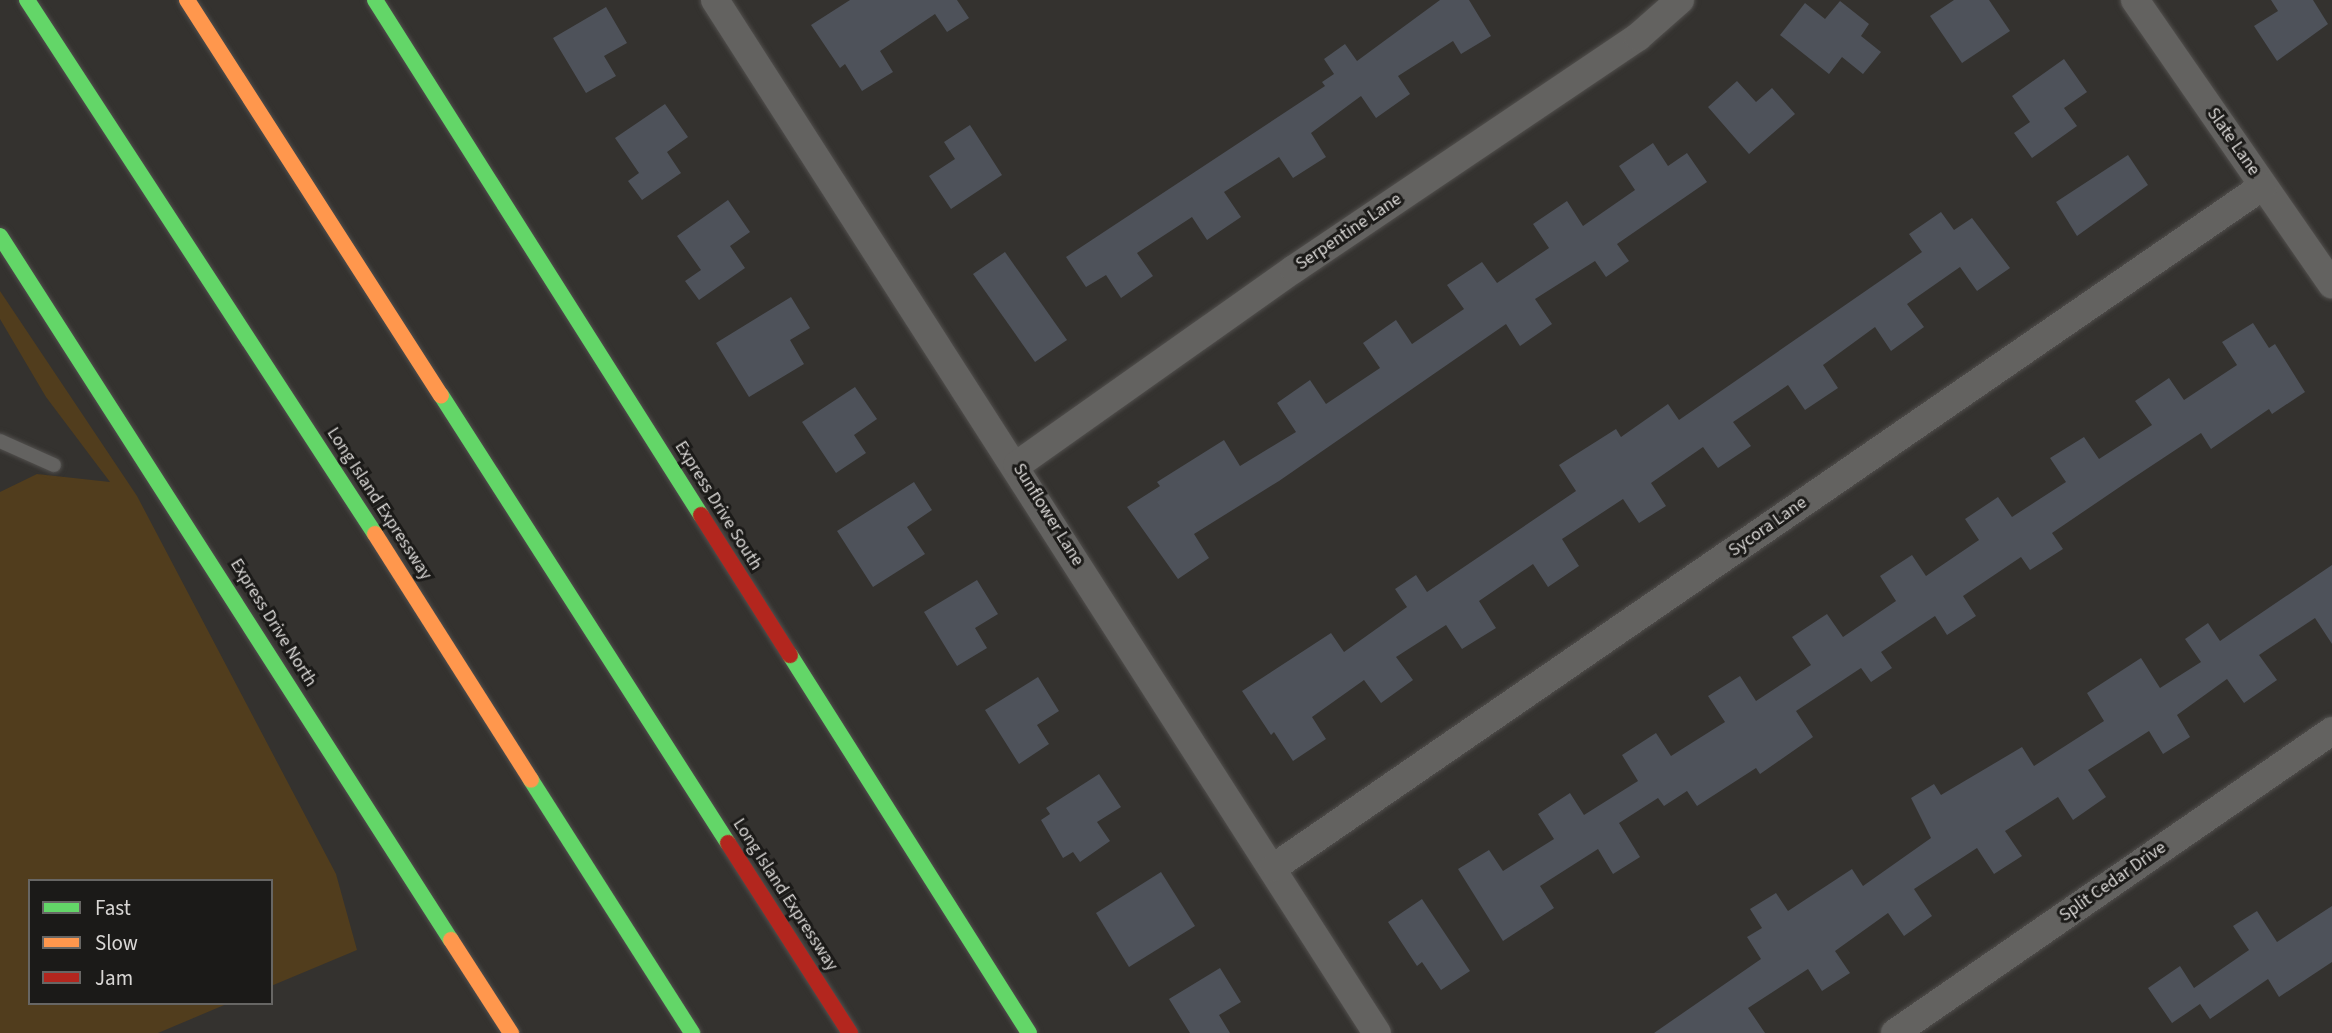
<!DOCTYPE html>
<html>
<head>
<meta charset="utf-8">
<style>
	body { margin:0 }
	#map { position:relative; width:2332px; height:1033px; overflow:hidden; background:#34322f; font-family:"Source Sans 3",sans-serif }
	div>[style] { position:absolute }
	.green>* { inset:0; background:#513d1d }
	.building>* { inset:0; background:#4e525a }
	.roads { filter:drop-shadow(0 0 2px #514f4d) drop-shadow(0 0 2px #514f4d) }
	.lane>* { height:14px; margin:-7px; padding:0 7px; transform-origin:7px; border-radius:7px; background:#636260 }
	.street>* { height:28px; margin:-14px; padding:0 14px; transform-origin:14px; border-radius:14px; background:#636260 }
	.fast>* { height:16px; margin:-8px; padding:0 8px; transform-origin:8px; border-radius:8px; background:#63d668 }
	.slow>* { height:16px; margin:-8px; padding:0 8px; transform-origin:8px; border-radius:8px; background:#ff974d }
	.jam>* { height:16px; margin:-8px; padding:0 8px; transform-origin:8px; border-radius:8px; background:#b3261e }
	span { translate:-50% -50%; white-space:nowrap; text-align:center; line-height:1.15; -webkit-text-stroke:6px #1b1a18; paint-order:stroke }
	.street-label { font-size:18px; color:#d9d7d5 }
	.legend { position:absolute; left:28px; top:879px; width:245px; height:126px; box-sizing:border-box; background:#1b1a18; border:2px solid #676664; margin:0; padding:9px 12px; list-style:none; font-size:21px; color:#d9d7d5 }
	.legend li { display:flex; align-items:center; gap:14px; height:35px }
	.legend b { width:35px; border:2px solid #676664 }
</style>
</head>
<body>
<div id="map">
	<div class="green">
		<div style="clip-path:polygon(0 291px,137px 496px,336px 874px,357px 950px,271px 986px,271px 881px,30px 881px,30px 1003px,229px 1003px,158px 1033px,0 1033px,0 492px,37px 474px,110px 482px,46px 397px,0 319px)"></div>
	</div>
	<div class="building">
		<div style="clip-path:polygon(850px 0,957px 0,969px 18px,947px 32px,935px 14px,880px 51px,893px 72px,862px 91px,845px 64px,840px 68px,811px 25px)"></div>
		<div style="clip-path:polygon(1440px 0,1469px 0,1491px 36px,1461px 54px,1453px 41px,1398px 76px,1410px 94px,1376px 118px,1361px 96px,1311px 133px,1326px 157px,1293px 178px,1279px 157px,1224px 192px,1241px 217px,1207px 240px,1192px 217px,1137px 253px,1153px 276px,1121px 298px,1106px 275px,1086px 287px,1066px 257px,1325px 86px,1322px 82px,1334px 74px,1324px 59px,1345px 44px,1357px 61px)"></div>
		<div style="clip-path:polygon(1954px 0,1989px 0,2010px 31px,1962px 63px,1930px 16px)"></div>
		<div style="clip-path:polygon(2271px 0,2313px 0,2328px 24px,2277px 61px,2254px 26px,2278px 11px)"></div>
		<div style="clip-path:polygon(1840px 1px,1869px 24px,1861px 36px,1881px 52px,1863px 74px,1842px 57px,1829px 74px,1780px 35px,1805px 3px,1825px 19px)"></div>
		<div style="clip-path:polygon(606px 7px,627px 43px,604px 56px,616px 76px,586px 93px,553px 38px)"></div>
		<div style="clip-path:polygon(2064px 59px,2087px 92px,2064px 108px,2077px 126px,2032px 158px,2014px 133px,2030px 122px,2012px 96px)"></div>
		<div style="clip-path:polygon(1737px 81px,1756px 102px,1772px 88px,1795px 114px,1749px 154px,1708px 107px)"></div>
		<div style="clip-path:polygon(665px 104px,688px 137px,667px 152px,681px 173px,642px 200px,628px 181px,639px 173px,615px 138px)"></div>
		<div style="clip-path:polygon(970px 125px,1002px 175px,951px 209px,929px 176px,955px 159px,944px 142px)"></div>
		<div style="clip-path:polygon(1653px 143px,1668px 166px,1687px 153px,1707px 182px,1617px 244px,1629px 261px,1606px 277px,1595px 261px,1535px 299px,1552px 324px,1520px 346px,1506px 324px,1279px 481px,1194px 534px,1209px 558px,1178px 579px,1127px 507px,1160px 486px,1157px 482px,1224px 440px,1240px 466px,1296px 432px,1277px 403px,1310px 380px,1326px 404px,1380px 368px,1363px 343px,1396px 320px,1412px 344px,1464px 309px,1447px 285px,1482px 262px,1497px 283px,1549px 248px,1533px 224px,1567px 201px,1583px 226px,1635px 190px,1619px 166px)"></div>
		<div style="clip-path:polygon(2128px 155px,2148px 185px,2077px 236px,2056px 202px)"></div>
		<div style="clip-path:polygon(728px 200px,750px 232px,730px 246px,745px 268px,699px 300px,685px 281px,701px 270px,677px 236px)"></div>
		<div style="clip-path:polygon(1941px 212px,1954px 230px,1972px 218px,2010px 268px,1977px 291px,1960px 267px,1907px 304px,1924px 327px,1891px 351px,1875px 327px,1823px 365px,1838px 388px,1805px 410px,1788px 385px,1733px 422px,1751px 446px,1718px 468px,1703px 447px,1651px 483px,1666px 506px,1639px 523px,1623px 499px,1562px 539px,1579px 566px,1548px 587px,1533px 564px,1479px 601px,1496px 628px,1462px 649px,1446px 625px,1396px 657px,1413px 680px,1381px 703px,1364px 680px,1312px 717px,1326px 739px,1293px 761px,1274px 732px,1271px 735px,1242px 691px,1331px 633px,1344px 652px,1407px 607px,1395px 589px,1416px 575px,1427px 592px,1576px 491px,1559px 465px,1616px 429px,1621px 437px,1668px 404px,1679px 420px,1922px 252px,1909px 234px)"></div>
		<div style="clip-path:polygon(1005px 252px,1067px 340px,1035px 362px,973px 274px)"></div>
		<div style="clip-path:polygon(791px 297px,810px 328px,790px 340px,804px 364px,749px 397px,716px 343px)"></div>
		<div style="clip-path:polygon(2253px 323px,2269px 348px,2275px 344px,2305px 392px,2272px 414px,2269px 409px,2211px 449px,2201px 433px,2130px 480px,2052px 533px,2063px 549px,2030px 570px,2021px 557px,1963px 596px,1976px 616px,1947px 635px,1935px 616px,1881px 652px,1892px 668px,1871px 682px,1861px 668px,1796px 711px,1813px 737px,1760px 774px,1756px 768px,1697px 806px,1687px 791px,1664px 806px,1658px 798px,1619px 823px,1640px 857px,1613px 874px,1598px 849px,1540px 886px,1554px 908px,1503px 941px,1458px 869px,1489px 850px,1503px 871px,1554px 839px,1538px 814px,1570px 793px,1584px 815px,1638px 781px,1622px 755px,1656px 733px,1671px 756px,1725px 722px,1708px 696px,1740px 676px,1756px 701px,1811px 665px,1792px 637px,1827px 614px,1843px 637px,1896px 601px,1880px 576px,1912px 555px,1926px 576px,1979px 540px,1965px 519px,1998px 497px,2012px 517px,2066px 482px,2050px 458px,2084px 437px,2099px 459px,2152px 425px,2135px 401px,2169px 378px,2184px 400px,2237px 365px,2222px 342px)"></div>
		<div style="clip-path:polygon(855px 387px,877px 419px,854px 435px,866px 453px,836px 473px,802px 422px)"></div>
		<div style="clip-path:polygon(914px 482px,932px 510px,907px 527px,925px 554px,873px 587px,837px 531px)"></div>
		<div style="clip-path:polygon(2332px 565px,2332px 644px,2315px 618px,2259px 655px,2277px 680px,2244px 703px,2227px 679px,2177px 715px,2190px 737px,2163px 754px,2149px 731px,2088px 770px,2106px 797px,2073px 820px,2058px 797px,2005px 831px,2022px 856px,1994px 874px,1977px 848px,1914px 889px,1932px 916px,1904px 936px,1888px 913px,1835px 951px,1850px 973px,1822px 991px,1808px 969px,1748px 1008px,1765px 1033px,1654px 1033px,1761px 959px,1747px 937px,1762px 928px,1750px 909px,1776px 893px,1788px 911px,1852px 869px,1863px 886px,1931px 838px,1911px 798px,1934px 784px,1941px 795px,2022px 747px,2034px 766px,2104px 721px,2087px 693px,2141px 658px,2160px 688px,2201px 662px,2185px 639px,2208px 623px,2220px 641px)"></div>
		<div style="clip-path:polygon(977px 580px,998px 614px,975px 628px,987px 648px,957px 666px,924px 612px)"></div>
		<div style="clip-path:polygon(1038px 677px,1059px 711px,1037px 725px,1049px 744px,1019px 764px,985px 710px)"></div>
		<div style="clip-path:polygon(1099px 774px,1121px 807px,1097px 822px,1110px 841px,1080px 862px,1073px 852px,1063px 858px,1041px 820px,1050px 814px,1046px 808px)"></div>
		<div style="clip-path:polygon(1161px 872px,1195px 926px,1129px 967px,1096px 913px)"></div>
		<div style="clip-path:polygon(1422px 899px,1470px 971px,1441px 990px,1422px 962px,1417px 966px,1388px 922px)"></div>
		<div style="clip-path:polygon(2332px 906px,2332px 962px,2279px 997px,2268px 979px,2210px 1019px,2200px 1004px,2172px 1023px,2148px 988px,2180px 966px,2194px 988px,2249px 950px,2233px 926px,2257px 911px,2277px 942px)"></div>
		<div style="clip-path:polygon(1220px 968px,1241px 1002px,1219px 1015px,1230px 1033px,1190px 1033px,1169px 999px)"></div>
	</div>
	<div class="roads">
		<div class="lane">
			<div style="left:0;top:441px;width:59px;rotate:24deg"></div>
		</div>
		<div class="street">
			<div style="left:715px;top:0;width:1227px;rotate:57.35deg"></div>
			<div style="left:2135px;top:0;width:346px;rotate:55.3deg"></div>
			<div style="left:1017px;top:465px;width:339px;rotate:-35.3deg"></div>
			<div style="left:1294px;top:269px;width:415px;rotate:-34deg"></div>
			<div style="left:1638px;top:37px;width:56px;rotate:-41.4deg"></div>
			<div style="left:1273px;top:868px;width:1202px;rotate:-34.56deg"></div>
			<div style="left:1895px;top:1033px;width:531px;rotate:-34.65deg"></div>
		</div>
		<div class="fast">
			<div style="left:27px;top:0;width:637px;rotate:56.91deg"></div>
			<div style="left:375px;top:0;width:610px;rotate:57.67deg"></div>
			<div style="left:0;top:236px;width:836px;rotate:57.36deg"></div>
			<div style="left:441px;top:395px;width:532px;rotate:57.36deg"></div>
			<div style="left:790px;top:655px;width:447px;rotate:57.7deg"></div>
			<div style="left:531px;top:780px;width:300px;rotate:57.5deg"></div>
		</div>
		<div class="slow">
			<div style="left:187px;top:0;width:470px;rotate:57.3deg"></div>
			<div style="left:375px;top:534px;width:291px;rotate:57.6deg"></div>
			<div style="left:451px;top:940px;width:111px;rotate:57.2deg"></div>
		</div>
		<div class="jam">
			<div style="left:701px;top:515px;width:166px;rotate:57.6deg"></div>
			<div style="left:728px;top:843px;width:226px;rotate:57.3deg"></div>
		</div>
	</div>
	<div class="street-label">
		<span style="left:2233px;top:142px;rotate:55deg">Slate Lane</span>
		<span style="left:1349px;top:232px;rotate:-34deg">Serpentine Lane</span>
		<span style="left:379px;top:504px;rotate:57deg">Long Island Expressway</span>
		<span style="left:718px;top:506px;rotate:58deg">Express Drive South</span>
		<span style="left:1048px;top:515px;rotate:58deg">Sunflower Lane</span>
		<span style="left:1768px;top:527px;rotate:-35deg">Sycora Lane</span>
		<span style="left:273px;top:623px;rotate:58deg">Express Drive North</span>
		<span style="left:2113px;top:882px;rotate:-35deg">Split Cedar Drive</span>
		<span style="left:785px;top:895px;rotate:57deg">Long Island Expressway</span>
	</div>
	<ul class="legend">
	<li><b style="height:9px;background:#63d668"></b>Fast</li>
	<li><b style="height:9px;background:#ff974d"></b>Slow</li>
	<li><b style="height:9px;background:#b3261e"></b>Jam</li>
	</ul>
</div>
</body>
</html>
